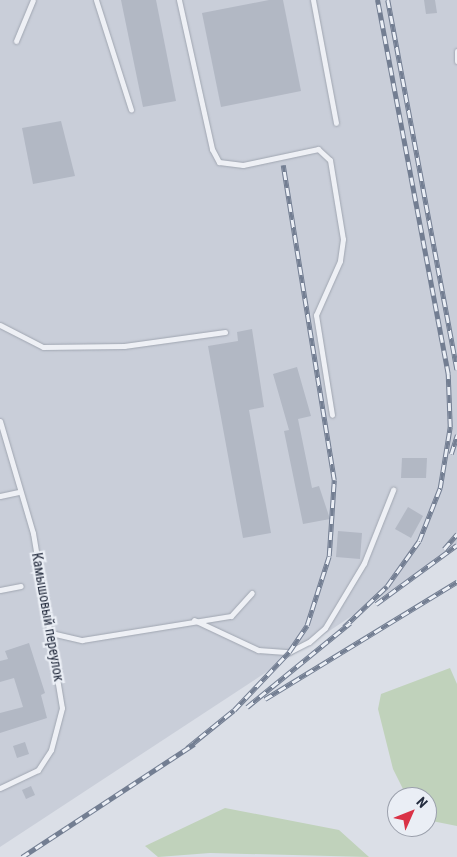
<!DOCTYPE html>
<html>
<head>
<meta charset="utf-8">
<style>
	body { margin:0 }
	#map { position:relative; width:457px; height:857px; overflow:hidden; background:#dbdfe7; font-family:"Roboto Condensed",sans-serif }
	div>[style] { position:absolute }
	.built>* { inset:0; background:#c9ced9 }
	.green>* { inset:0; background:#c0d2bb }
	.building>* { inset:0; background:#b2b8c4 }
	.roads { filter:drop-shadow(0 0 1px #a0a6b1) drop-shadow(0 0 1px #a0a6b1) }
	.lane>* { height:5px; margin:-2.5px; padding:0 2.5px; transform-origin:2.5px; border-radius:2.5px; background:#eef0f5 }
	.rail>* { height:4.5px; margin-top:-2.25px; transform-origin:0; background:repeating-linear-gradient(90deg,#eaeef5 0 8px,#737e92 0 16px); box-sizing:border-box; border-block:1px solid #737e92 }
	span { translate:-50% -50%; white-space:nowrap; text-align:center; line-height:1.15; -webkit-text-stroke:4.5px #eaeef5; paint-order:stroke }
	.street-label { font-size:14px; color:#242c3e }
	.north { position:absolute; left:387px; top:787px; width:50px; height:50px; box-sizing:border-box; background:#eaeef5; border:1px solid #9ba0ac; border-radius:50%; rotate:46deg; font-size:14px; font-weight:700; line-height:20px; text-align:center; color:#242c3e }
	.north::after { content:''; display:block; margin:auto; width:18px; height:22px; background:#da3246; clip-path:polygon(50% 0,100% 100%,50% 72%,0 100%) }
</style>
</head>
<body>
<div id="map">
	<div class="built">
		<div style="clip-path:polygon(0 0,457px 0,457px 547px,0 847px)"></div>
	</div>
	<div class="green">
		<div style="clip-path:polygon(450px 668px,457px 684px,457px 826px,427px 820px,427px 797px,407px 797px,393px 769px,378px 709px,381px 694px)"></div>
		<div style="clip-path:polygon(225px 808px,339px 830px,369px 857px,210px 853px,158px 857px,145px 846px)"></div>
	</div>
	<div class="building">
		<div style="clip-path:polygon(121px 0,156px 0,176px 101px,143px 107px)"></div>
		<div style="clip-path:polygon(269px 0,283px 0,301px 91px,221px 107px,202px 13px)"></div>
		<div style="clip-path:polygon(424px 0,435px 0,437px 13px,426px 14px)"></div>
		<div style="clip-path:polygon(61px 121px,75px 176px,33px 184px,22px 128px)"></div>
		<div style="clip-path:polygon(252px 329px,264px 407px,249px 410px,271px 533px,243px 538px,208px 346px,238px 341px,237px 332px)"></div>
		<div style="clip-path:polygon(297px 367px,311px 416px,298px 419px,312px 488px,319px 486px,330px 519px,303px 524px,284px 431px,289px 430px,273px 374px)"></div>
		<div style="clip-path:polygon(402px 458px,427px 458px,426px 478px,401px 478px)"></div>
		<div style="clip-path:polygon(408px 507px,423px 516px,411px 538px,395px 529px)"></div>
		<div style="clip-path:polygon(338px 531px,362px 533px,360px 559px,336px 557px)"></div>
		<div style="clip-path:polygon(29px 643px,45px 693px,41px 695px,47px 718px,0 733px,0 713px,23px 707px,14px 678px,0 682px,0 661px,8px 659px,5px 651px)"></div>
		<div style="clip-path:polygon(25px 742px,29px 754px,17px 758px,13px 746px)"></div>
		<div style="clip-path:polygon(31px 786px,35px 795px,26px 799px,22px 790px)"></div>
	</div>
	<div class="roads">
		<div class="lane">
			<div style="left:96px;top:0;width:115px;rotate:72.3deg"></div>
			<div style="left:179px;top:0;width:153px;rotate:77.5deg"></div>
			<div style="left:212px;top:149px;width:15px;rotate:62deg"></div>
			<div style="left:219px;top:162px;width:24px;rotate:7deg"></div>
			<div style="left:243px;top:165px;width:77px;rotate:-12deg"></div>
			<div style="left:318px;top:149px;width:16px;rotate:43deg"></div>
			<div style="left:330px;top:160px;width:80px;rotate:80.7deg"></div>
			<div style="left:343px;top:239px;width:22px;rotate:98deg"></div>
			<div style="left:340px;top:261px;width:59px;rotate:114deg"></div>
			<div style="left:316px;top:315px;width:101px;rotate:80.9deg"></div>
			<div style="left:313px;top:0;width:125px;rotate:79.4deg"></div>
			<div style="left:16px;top:41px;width:44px;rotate:-67.5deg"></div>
			<div style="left:457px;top:51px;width:10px;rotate:90deg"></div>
			<div style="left:0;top:325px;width:48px;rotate:27.1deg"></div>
			<div style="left:43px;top:347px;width:81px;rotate:-0.7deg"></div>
			<div style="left:124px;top:346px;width:102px;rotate:-7.9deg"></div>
			<div style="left:0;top:421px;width:117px;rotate:73.6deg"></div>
			<div style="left:33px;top:533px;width:177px;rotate:80.6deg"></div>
			<div style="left:62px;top:708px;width:43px;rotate:104.7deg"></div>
			<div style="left:51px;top:750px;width:24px;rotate:123deg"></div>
			<div style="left:38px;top:770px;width:42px;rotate:154.7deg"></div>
			<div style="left:0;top:496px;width:19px;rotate:-12deg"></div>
			<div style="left:0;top:590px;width:21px;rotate:-11deg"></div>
			<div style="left:194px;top:620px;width:71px;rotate:25.1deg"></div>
			<div style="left:258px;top:650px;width:31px;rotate:4deg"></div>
			<div style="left:289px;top:652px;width:22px;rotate:-27deg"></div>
			<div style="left:309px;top:642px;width:21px;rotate:-41deg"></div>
			<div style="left:325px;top:628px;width:76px;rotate:-59deg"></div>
			<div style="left:364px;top:563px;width:79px;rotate:-68.3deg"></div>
			<div style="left:51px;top:633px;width:32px;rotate:13deg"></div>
			<div style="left:82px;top:640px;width:151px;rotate:-9.2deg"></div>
			<div style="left:231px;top:616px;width:31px;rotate:-48deg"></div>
		</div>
	</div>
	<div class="rail">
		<div style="left:388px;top:0;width:376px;rotate:79.4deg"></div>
		<div style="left:451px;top:454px;width:20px;rotate:-72deg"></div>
		<div style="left:444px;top:549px;width:20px;rotate:-49deg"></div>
		<div style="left:376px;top:604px;width:100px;rotate:-36.1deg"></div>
		<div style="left:344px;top:627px;width:59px;rotate:-43.6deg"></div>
		<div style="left:387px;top:586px;width:55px;rotate:-54.6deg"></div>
		<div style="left:419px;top:541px;width:57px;rotate:-68.4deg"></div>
		<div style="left:440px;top:488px;width:62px;rotate:-80.7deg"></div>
		<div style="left:450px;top:427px;width:53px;rotate:-92.2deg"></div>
		<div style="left:448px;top:374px;width:381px;rotate:-100.7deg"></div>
		<div style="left:265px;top:699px;width:225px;rotate:-31.4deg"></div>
		<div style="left:247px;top:707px;width:133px;rotate:-39.2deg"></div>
		<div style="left:187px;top:748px;width:60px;rotate:-39deg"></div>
		<div style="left:234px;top:710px;width:80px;rotate:-46.5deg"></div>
		<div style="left:289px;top:652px;width:32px;rotate:-56deg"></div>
		<div style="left:307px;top:625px;width:72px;rotate:-72.3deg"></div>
		<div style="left:329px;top:556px;width:76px;rotate:-86.2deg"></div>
		<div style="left:334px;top:480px;width:319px;rotate:-99.2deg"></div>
		<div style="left:22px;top:857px;width:206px;rotate:-33.3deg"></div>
	</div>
	<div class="street-label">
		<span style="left:48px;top:617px;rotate:80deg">Камышовый переулок</span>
	</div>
	<div class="north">N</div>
</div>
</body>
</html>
